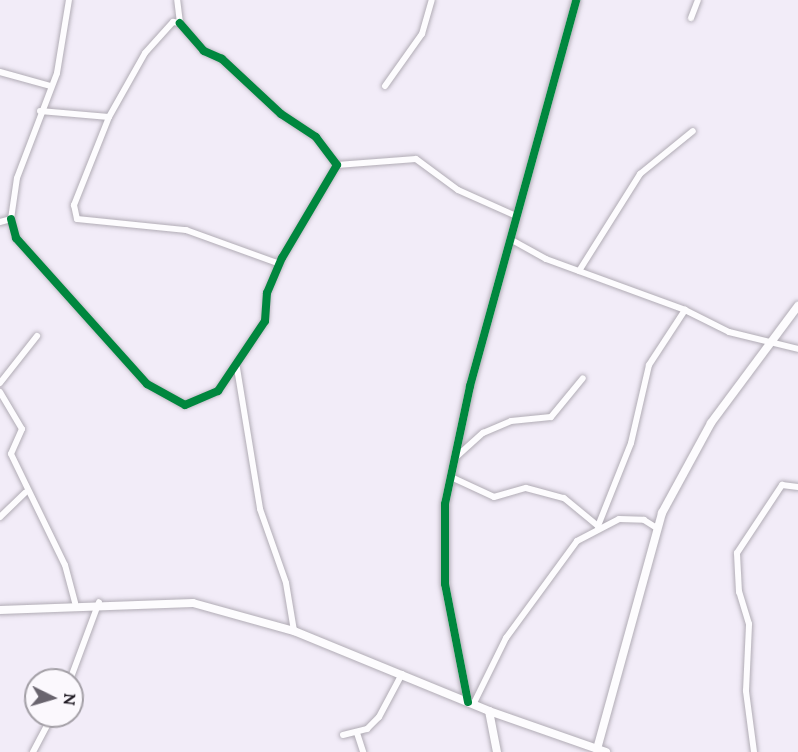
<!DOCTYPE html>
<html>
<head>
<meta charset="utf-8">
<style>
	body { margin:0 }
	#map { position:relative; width:798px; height:752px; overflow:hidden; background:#f2ecf8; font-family:Lora,serif }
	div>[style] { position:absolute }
	.roads { filter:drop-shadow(0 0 2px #b1acb5) drop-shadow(0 0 2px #b1acb5) }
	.minor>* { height:6px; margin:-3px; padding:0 3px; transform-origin:3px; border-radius:3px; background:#fdfcfe }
	.tertiary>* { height:8px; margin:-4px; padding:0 4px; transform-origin:4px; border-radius:4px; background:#fdfcfe }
	.cycleway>* { height:8px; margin:-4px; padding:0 4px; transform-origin:4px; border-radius:4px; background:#00873e }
	span { translate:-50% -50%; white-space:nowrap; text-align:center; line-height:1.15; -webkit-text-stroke:4.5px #fbf8fd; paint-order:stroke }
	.north { position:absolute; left:24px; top:668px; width:60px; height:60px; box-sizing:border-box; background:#fbf8fd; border:2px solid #a39fa6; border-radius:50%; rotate:95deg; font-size:16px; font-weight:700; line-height:24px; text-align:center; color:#1f1a23 }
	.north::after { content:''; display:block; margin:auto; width:21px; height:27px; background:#69646e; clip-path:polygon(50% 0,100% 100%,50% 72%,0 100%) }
</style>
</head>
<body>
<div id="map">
	<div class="roads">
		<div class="minor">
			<div style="left:691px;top:18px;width:19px;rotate:-69deg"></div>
			<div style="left:0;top:72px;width:52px;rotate:15.6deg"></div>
			<div style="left:385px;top:86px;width:64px;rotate:-54.6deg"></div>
			<div style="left:422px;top:34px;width:35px;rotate:-74deg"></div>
			<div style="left:40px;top:111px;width:69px;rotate:5deg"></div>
			<div style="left:109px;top:117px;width:73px;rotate:-60.6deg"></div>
			<div style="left:145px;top:53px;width:42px;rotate:-47.9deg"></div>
			<div style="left:173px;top:22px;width:7px;rotate:8deg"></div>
			<div style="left:180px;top:23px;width:23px;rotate:-97deg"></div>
			<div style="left:109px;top:117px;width:95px;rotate:111.7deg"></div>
			<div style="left:74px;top:205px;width:14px;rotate:78deg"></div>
			<div style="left:77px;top:219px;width:110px;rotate:5.8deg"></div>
			<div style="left:186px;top:230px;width:100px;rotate:19.9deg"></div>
			<div style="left:337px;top:165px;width:79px;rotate:-4.3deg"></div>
			<div style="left:416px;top:159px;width:52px;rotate:36.4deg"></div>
			<div style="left:458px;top:190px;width:64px;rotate:24.1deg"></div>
			<div style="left:11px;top:219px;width:20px;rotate:75deg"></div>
			<div style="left:16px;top:238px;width:196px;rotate:48.1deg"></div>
			<div style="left:147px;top:384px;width:43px;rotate:28.9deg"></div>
			<div style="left:185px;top:405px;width:36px;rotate:-23deg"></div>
			<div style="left:218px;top:391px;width:84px;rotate:-56.1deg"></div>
			<div style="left:265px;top:321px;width:28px;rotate:-86deg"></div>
			<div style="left:267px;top:293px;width:38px;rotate:-67deg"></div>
			<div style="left:282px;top:258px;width:108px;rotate:-59.4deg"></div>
			<div style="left:337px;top:165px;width:35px;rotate:-127deg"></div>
			<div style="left:316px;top:137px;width:42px;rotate:-146.7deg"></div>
			<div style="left:281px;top:114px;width:81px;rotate:-137deg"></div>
			<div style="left:222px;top:59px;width:20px;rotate:-156deg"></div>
			<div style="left:204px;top:51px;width:37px;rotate:-131deg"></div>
			<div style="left:0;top:222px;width:11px;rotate:-15deg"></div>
			<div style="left:11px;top:219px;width:41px;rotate:-81.7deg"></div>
			<div style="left:17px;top:178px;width:112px;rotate:-69.1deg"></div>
			<div style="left:57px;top:73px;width:74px;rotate:-80.7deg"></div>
			<div style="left:510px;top:239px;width:41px;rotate:29.1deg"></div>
			<div style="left:546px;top:259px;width:148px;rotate:20.1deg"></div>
			<div style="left:685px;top:310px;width:49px;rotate:26.6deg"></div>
			<div style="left:729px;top:332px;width:71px;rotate:13.8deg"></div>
			<div style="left:579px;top:271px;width:115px;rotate:-57.8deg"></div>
			<div style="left:640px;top:174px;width:68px;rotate:-39.1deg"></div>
			<div style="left:237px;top:368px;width:143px;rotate:80.7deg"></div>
			<div style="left:260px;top:509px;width:78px;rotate:70.6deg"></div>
			<div style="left:286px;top:583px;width:49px;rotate:80.5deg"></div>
			<div style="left:0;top:383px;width:60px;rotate:-51.8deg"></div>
			<div style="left:0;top:392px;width:43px;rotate:59.3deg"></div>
			<div style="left:22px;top:429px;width:27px;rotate:114deg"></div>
			<div style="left:11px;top:454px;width:123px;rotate:64.1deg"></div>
			<div style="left:65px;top:565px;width:39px;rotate:75deg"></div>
			<div style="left:455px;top:458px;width:38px;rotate:-42deg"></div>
			<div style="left:483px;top:433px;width:30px;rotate:-23deg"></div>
			<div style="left:511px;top:421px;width:40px;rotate:-5.7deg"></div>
			<div style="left:551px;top:417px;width:50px;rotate:-50.6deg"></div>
			<div style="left:451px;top:477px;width:47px;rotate:24.9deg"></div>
			<div style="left:494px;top:497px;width:33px;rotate:-16deg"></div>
			<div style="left:526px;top:488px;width:39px;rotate:15deg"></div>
			<div style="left:564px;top:498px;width:44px;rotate:39.5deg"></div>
			<div style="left:598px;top:526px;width:89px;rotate:-68.3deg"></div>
			<div style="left:631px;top:443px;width:80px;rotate:-77deg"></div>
			<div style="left:649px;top:365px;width:66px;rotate:-56.8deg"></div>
			<div style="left:0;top:517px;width:35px;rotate:-44deg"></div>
			<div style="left:70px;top:680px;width:83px;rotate:-69.6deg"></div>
			<div style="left:473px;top:705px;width:75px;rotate:-63.8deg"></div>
			<div style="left:506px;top:638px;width:120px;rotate:-53.8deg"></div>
			<div style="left:577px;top:541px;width:47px;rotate:-27.6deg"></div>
			<div style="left:619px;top:519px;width:25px;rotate:2deg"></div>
			<div style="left:644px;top:520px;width:15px;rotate:32deg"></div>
			<div style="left:357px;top:733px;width:20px;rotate:72deg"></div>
			<div style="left:343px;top:735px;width:25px;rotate:-14deg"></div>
			<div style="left:367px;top:729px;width:17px;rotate:-45deg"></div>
			<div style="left:379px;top:717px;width:49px;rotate:-61.9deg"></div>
			<div style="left:33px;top:752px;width:41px;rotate:-62.2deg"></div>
			<div style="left:754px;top:752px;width:62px;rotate:-97.5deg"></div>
			<div style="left:746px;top:691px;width:67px;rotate:-87.4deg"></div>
			<div style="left:749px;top:624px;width:34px;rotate:-107deg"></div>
			<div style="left:739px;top:592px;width:39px;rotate:-93deg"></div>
			<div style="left:737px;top:553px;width:82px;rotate:-56.5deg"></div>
			<div style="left:782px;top:485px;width:16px;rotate:7deg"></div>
		</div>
		<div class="tertiary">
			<div style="left:0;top:610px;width:193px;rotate:-2.1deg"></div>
			<div style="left:193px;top:603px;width:105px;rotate:15.5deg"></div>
			<div style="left:294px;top:631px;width:211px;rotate:22.3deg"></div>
			<div style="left:489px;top:711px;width:124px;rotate:19.3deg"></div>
			<div style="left:468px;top:702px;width:120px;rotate:-101deg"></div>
			<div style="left:445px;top:584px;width:80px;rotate:-90deg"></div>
			<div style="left:445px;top:504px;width:121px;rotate:-78deg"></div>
			<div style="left:470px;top:386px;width:400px;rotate:-74.6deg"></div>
			<div style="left:489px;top:711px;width:42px;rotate:79deg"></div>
			<div style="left:597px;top:749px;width:245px;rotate:-74.6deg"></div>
			<div style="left:662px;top:513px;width:102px;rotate:-61.4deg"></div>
			<div style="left:711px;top:423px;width:146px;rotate:-53.4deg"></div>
		</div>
	</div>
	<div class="cycleway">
		<div style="left:11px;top:219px;width:20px;rotate:75deg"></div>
		<div style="left:16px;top:238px;width:196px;rotate:48.1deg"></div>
		<div style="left:147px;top:384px;width:43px;rotate:28.9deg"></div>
		<div style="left:185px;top:405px;width:36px;rotate:-23deg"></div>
		<div style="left:218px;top:391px;width:84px;rotate:-56.1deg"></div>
		<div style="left:265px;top:321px;width:28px;rotate:-86deg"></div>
		<div style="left:267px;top:293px;width:38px;rotate:-67deg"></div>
		<div style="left:282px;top:258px;width:108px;rotate:-59.4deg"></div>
		<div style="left:337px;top:165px;width:35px;rotate:-127deg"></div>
		<div style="left:316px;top:137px;width:42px;rotate:-146.7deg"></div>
		<div style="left:281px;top:114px;width:81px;rotate:-137deg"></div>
		<div style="left:222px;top:59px;width:20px;rotate:-156deg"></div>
		<div style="left:204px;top:51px;width:37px;rotate:-131deg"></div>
		<div style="left:468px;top:702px;width:120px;rotate:-101deg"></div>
		<div style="left:445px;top:584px;width:80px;rotate:-90deg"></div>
		<div style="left:445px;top:504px;width:121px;rotate:-78deg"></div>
		<div style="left:470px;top:386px;width:400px;rotate:-74.6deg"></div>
	</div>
	<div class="north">N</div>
</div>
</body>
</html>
